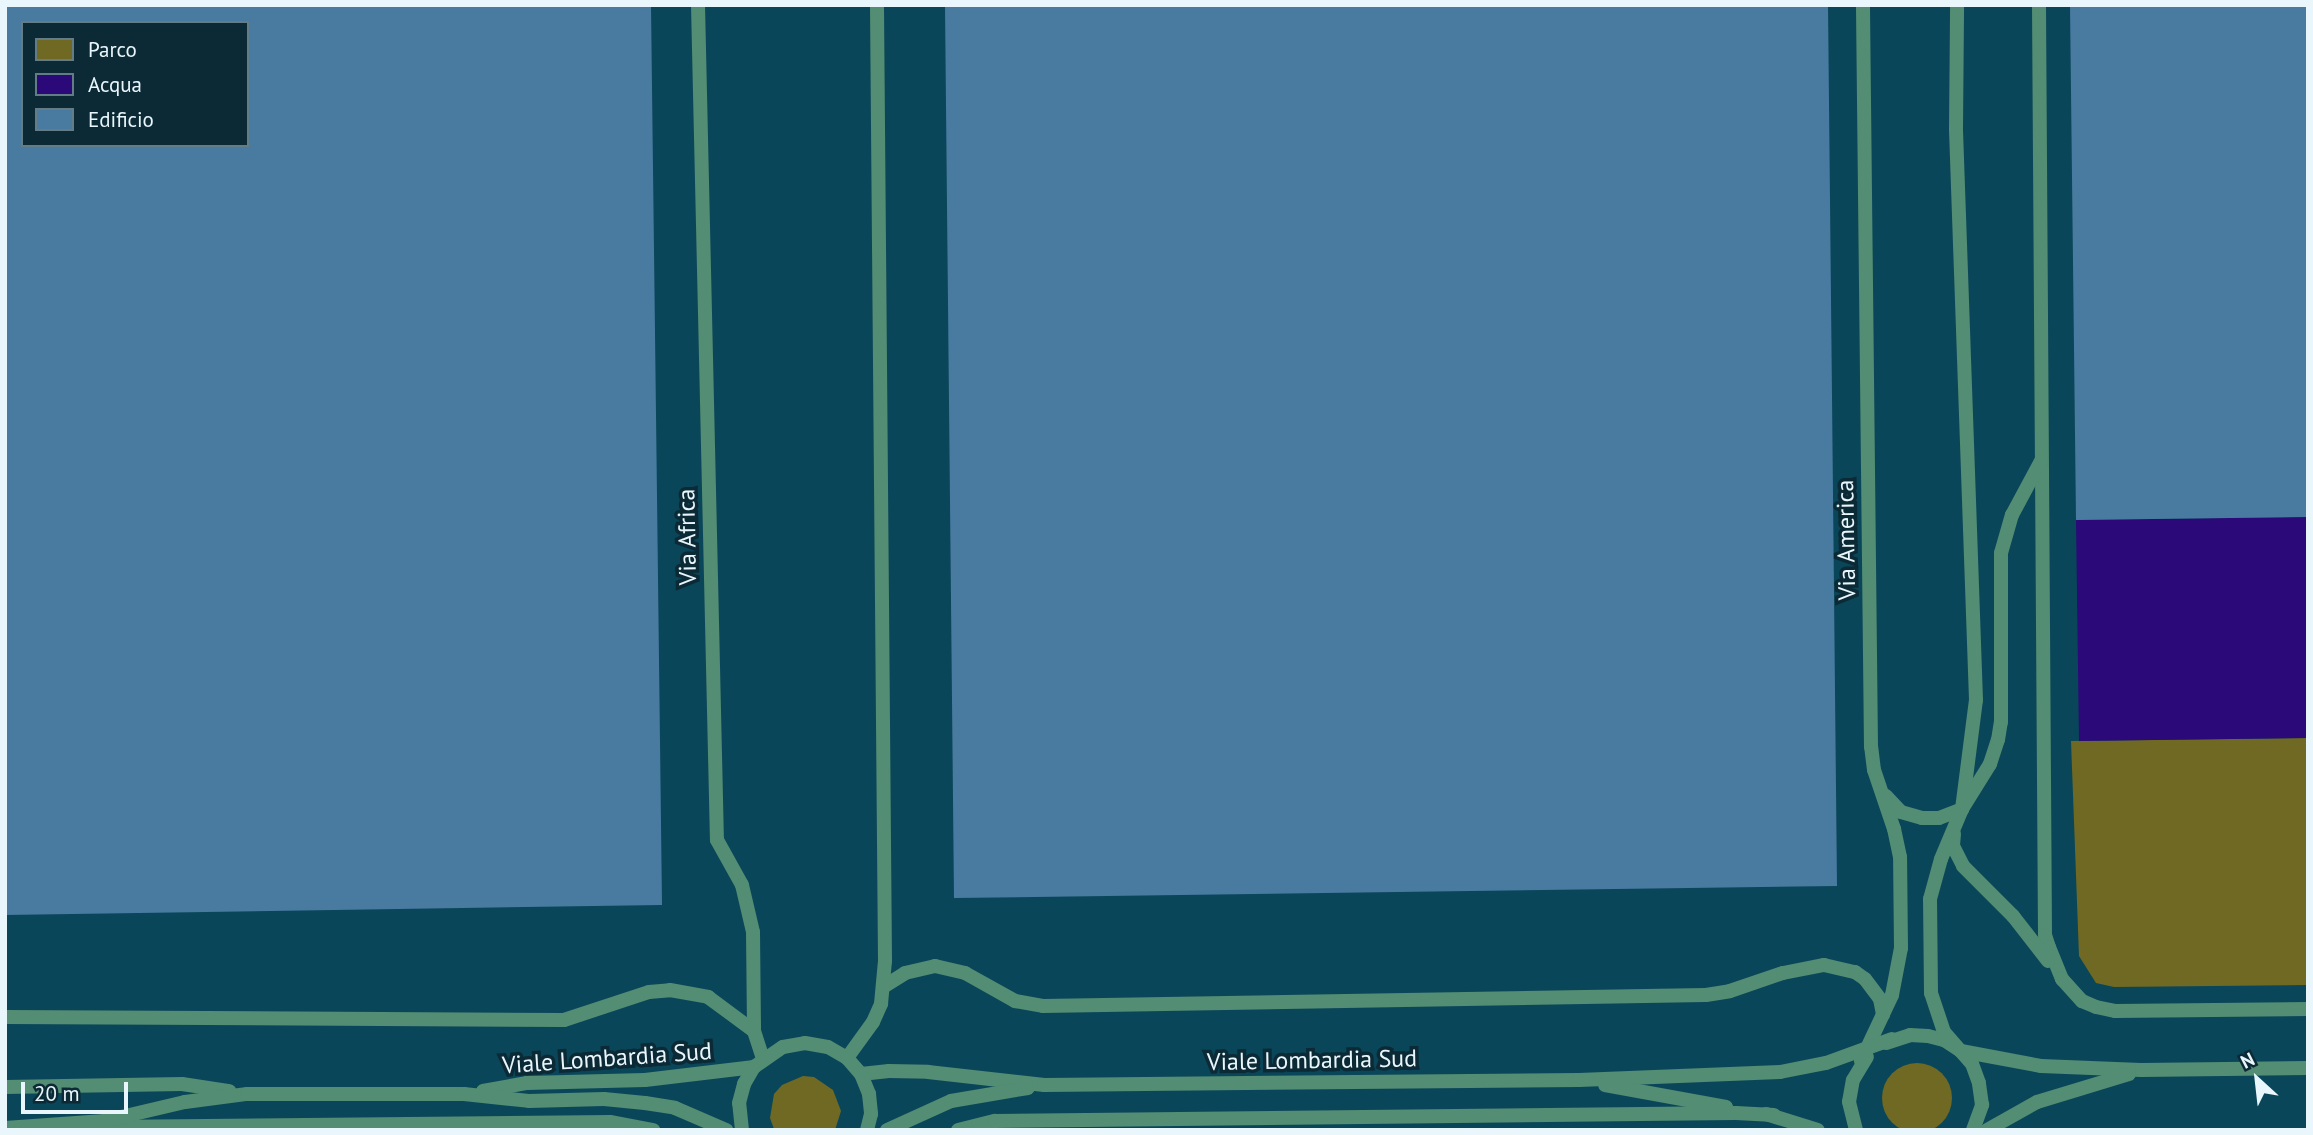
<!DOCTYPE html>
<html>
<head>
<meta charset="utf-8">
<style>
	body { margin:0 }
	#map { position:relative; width:2313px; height:1135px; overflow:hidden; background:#0a4659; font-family:"PT Sans",sans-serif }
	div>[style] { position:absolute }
	.green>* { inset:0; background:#706924 }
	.round { border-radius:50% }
	.water>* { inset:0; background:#2b0979 }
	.building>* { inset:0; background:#497ba1 }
	.service>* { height:14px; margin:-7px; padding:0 7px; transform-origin:7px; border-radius:7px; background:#538d73 }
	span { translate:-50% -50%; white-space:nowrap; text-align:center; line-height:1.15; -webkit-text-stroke:7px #0c2a35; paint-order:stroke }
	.street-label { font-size:24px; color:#e9f6fc }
	.frame { position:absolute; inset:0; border:7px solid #e9f6fc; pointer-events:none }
	.legend { position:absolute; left:21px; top:21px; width:228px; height:126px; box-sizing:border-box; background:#0c2a35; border:2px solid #647c85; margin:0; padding:9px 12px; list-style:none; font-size:21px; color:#e9f6fc }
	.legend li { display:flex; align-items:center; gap:14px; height:35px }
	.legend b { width:35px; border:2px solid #647c85 }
	.north { position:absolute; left:2222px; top:1044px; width:70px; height:70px; -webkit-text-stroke:5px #0c2a35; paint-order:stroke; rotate:333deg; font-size:19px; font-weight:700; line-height:28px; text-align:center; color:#e9f6fc }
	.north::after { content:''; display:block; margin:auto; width:24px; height:32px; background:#e9f6fc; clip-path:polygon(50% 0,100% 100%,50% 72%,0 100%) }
	.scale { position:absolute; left:21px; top:1082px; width:107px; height:32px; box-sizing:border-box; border:4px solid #e9f6fc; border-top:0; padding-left:9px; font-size:21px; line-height:24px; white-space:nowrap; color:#e9f6fc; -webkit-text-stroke:5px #0c2a35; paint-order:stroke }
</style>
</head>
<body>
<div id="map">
	<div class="green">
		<div style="clip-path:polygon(2308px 738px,2308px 985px,2114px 987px,2096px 983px,2079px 956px,2071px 741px)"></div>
		<div class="round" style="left:1882px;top:1063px;width:70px;height:70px"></div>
		<div style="clip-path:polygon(803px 1076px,814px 1077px,833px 1090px,841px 1111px,835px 1130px,774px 1129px,770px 1118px,774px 1094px,782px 1085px)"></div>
	</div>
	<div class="water">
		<div style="clip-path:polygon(2308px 517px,2308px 738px,2079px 741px,2076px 520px)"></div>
	</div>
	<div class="building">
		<div style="clip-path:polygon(evenodd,5px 5px,651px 5px,662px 905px,5px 915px,5px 5px,23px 23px,247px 23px,247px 145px,23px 145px,23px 23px)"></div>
		<div style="clip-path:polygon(945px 5px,1828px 5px,1837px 886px,954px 898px)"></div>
		<div style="clip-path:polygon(2070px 5px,2308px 5px,2308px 517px,2076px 520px)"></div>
	</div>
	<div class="service">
		<div style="left:698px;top:5px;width:835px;rotate:88.7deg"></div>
		<div style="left:717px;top:840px;width:51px;rotate:60.9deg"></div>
		<div style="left:742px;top:885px;width:48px;rotate:76.8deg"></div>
		<div style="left:753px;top:932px;width:99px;rotate:89.4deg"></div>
		<div style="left:754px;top:1031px;width:29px;rotate:72deg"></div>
		<div style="left:2039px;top:5px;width:930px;rotate:89.63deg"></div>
		<div style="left:2045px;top:935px;width:13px;rotate:72deg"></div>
		<div style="left:2049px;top:947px;width:35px;rotate:68deg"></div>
		<div style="left:2062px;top:979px;width:30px;rotate:48deg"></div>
		<div style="left:2082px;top:1001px;width:15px;rotate:23deg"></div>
		<div style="left:2096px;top:1007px;width:19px;rotate:12deg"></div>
		<div style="left:2115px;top:1011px;width:193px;rotate:-0.6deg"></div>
		<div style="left:1886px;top:796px;width:22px;rotate:47deg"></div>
		<div style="left:1901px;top:812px;width:22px;rotate:16deg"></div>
		<div style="left:1922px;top:818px;width:17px"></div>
		<div style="left:1939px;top:818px;width:25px;rotate:-21deg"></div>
		<div style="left:1962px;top:809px;width:110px;rotate:-82.7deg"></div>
		<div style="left:1976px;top:700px;width:571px;rotate:-92.01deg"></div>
		<div style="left:1956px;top:129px;width:124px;rotate:-89.5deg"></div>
		<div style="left:1954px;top:834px;width:12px;rotate:95deg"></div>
		<div style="left:1953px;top:846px;width:22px;rotate:63deg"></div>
		<div style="left:1963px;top:866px;width:71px;rotate:45deg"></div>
		<div style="left:2013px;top:916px;width:57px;rotate:52.1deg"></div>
		<div style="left:883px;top:987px;width:26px;rotate:-32deg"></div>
		<div style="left:905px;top:973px;width:31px;rotate:-13deg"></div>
		<div style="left:935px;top:966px;width:31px;rotate:13deg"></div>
		<div style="left:965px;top:973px;width:57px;rotate:29.2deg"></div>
		<div style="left:1015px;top:1001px;width:28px;rotate:10deg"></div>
		<div style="left:1043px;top:1006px;width:663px;rotate:-0.95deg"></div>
		<div style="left:1706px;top:995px;width:24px;rotate:-9deg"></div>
		<div style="left:1730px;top:991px;width:56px;rotate:-18.8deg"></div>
		<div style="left:1783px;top:973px;width:42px;rotate:-11deg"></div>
		<div style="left:1824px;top:965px;width:32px;rotate:13deg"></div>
		<div style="left:1855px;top:972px;width:12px;rotate:35deg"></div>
		<div style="left:1865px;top:979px;width:25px;rotate:53deg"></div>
		<div style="left:1880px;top:999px;width:16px;rotate:79deg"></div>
		<div style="left:5px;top:1017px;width:559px;rotate:0.31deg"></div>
		<div style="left:564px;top:1020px;width:89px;rotate:-18.2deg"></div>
		<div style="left:649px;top:992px;width:21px;rotate:-5deg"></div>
		<div style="left:670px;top:990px;width:39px;rotate:10deg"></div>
		<div style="left:708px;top:997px;width:57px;rotate:36.5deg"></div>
		<div style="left:1886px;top:1043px;width:25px;rotate:-18deg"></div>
		<div style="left:1910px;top:1035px;width:18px;rotate:3deg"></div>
		<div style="left:1928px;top:1036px;width:16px;rotate:14deg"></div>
		<div style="left:1944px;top:1040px;width:20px;rotate:33deg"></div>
		<div style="left:1961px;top:1051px;width:81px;rotate:10.6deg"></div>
		<div style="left:2041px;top:1066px;width:100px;rotate:2.3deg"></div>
		<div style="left:2141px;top:1070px;width:167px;rotate:-0.7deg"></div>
		<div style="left:847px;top:1058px;width:44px;rotate:-54.2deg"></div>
		<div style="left:873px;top:1022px;width:20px;rotate:-66deg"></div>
		<div style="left:881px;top:1004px;width:43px;rotate:-84.7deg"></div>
		<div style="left:885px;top:961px;width:956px;rotate:-90.48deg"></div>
		<div style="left:1861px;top:1061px;width:73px;rotate:-64.8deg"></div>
		<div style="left:1892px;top:995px;width:48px;rotate:-79.2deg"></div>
		<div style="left:1901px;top:948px;width:91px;rotate:-90.6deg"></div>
		<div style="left:1900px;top:857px;width:29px;rotate:-102deg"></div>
		<div style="left:1894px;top:829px;width:62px;rotate:-108.7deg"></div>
		<div style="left:1874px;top:770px;width:23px;rotate:-97deg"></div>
		<div style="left:1871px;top:747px;width:742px;rotate:-90.62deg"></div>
		<div style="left:861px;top:1074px;width:28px;rotate:-6deg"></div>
		<div style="left:889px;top:1071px;width:39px;rotate:1deg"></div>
		<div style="left:928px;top:1072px;width:117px;rotate:6.4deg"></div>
		<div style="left:1044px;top:1085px;width:535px;rotate:-0.54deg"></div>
		<div style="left:1579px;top:1080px;width:201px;rotate:-2.3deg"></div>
		<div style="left:1780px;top:1072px;width:47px;rotate:-11.1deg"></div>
		<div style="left:1826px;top:1063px;width:70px;rotate:-20deg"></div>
		<div style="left:1605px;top:1085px;width:123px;rotate:10.3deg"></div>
		<div style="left:5px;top:1087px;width:177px;rotate:-1deg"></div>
		<div style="left:182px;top:1084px;width:48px;rotate:8.5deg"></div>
		<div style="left:483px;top:1091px;width:45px;rotate:-10.3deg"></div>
		<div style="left:527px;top:1083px;width:118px;rotate:-1.5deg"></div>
		<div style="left:645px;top:1080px;width:110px;rotate:-6.8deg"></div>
		<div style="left:1766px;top:1114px;width:54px;rotate:17.1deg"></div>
		<div style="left:105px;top:1127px;width:505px;rotate:-0.57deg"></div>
		<div style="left:610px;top:1122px;width:44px;rotate:10.5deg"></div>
		<div style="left:5px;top:1128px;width:99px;rotate:-4deg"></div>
		<div style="left:104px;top:1121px;width:83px;rotate:-13.2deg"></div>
		<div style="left:185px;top:1102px;width:63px;rotate:-7.4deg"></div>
		<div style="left:247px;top:1094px;width:217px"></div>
		<div style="left:464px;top:1094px;width:65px;rotate:6.1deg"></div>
		<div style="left:529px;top:1101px;width:75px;rotate:-1.5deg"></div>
		<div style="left:604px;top:1099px;width:41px;rotate:5.6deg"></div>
		<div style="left:645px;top:1103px;width:30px;rotate:9deg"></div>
		<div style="left:675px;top:1108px;width:56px;rotate:23.3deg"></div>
		<div style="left:742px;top:1130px;width:27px;rotate:-96deg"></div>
		<div style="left:739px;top:1103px;width:20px;rotate:-75deg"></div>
		<div style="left:744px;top:1084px;width:20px;rotate:-60deg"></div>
		<div style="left:754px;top:1067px;width:35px;rotate:-35deg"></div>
		<div style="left:783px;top:1047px;width:22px;rotate:-10deg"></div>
		<div style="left:805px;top:1043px;width:23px;rotate:10deg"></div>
		<div style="left:828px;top:1047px;width:22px;rotate:30deg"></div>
		<div style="left:847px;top:1058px;width:21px;rotate:49deg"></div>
		<div style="left:861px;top:1074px;width:22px;rotate:68deg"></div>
		<div style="left:869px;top:1094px;width:20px;rotate:84deg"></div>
		<div style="left:871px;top:1114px;width:16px;rotate:104deg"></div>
		<div style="left:887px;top:1130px;width:70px;rotate:-24.4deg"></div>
		<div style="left:951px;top:1101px;width:78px;rotate:-9.6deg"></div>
		<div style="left:958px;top:1130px;width:38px;rotate:-14deg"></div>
		<div style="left:995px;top:1121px;width:741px;rotate:-0.62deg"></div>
		<div style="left:1736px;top:1113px;width:38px;rotate:3deg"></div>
		<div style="left:1856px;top:1130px;width:29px;rotate:-104deg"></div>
		<div style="left:1849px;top:1102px;width:22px;rotate:-80deg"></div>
		<div style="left:1853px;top:1080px;width:27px;rotate:-59deg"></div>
		<div style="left:1973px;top:1130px;width:27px;rotate:-70deg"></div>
		<div style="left:1982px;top:1105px;width:22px;rotate:-98deg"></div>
		<div style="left:1979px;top:1083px;width:20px;rotate:-110deg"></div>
		<div style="left:1972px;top:1064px;width:43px;rotate:-131.2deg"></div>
		<div style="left:1944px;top:1032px;width:41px;rotate:-108.4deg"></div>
		<div style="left:1931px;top:993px;width:94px;rotate:-90.6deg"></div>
		<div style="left:1930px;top:899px;width:41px;rotate:-74.6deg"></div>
		<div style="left:1941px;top:859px;width:54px;rotate:-67.2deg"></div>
		<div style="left:1962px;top:809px;width:53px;rotate:-58.1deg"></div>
		<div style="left:1990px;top:764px;width:25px;rotate:-72deg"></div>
		<div style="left:1998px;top:740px;width:18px;rotate:-81deg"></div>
		<div style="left:2001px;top:722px;width:169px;rotate:-90deg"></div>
		<div style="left:2001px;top:553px;width:40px;rotate:-74deg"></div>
		<div style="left:2012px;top:515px;width:61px;rotate:-61.8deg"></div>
		<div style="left:1987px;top:1130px;width:57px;rotate:-29.2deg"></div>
		<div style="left:2037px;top:1102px;width:96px;rotate:-16.9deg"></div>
	</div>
	<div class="street-label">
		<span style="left:687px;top:537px;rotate:-91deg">Via Africa</span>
		<span style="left:1846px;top:540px;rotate:-91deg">Via America</span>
		<span style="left:607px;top:1058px;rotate:-4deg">Viale Lombardia Sud</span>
		<span style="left:1312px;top:1060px;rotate:-1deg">Viale Lombardia Sud</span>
	</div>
	<div class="frame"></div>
	<ul class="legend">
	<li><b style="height:19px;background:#706924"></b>Parco</li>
	<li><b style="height:19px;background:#2b0979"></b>Acqua</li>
	<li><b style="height:19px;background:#497ba1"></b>Edificio</li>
	</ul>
	<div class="north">N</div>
	<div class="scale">20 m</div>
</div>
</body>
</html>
